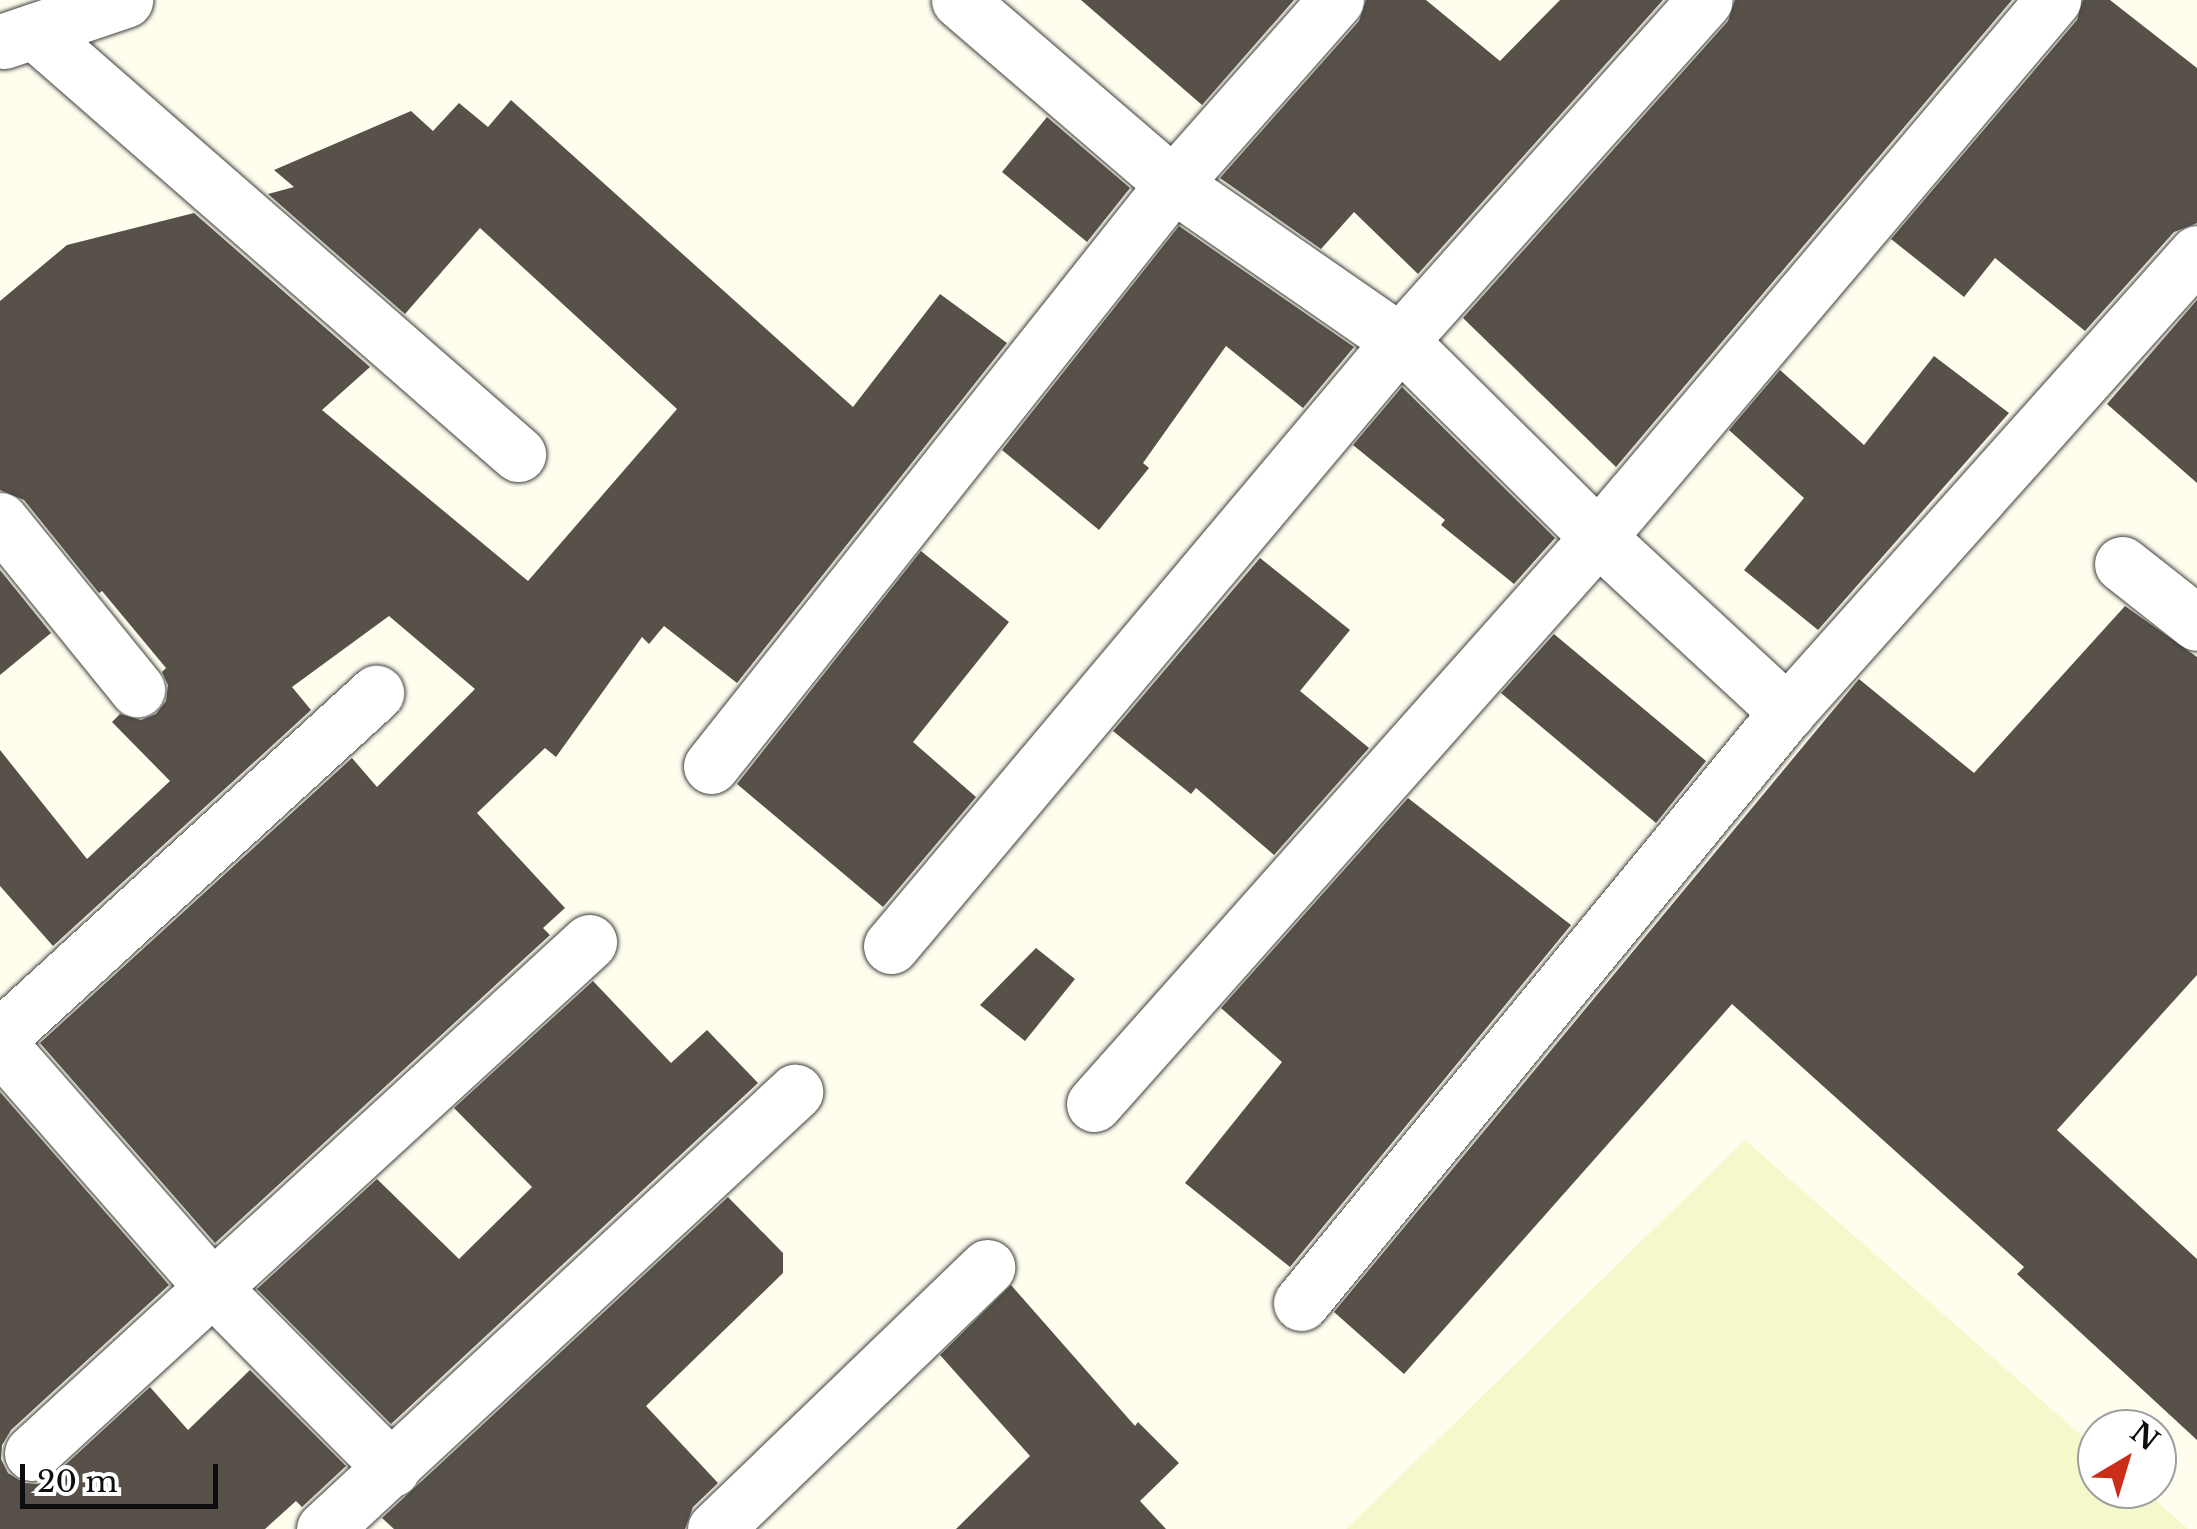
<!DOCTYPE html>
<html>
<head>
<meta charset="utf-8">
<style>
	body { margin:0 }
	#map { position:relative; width:2197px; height:1529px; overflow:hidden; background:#fffeee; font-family:"Libre Baskerville",serif }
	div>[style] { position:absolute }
	.farmland>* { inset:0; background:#f4f8cb }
	.building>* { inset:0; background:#575149 }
	.roads { filter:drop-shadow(0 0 2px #414141) drop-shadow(0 0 2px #414141) }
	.minor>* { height:55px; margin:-27.5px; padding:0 27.5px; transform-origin:27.5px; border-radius:27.5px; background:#fff }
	span { translate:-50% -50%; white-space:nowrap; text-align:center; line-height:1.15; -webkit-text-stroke:10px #fff; paint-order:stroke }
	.north { position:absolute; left:2077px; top:1409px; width:100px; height:100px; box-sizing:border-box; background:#fff; border:2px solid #9f9f9f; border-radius:50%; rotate:38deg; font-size:28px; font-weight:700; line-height:40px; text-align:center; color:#0e0e0e }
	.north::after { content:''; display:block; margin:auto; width:35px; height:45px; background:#ca2e19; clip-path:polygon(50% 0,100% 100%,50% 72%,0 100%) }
	.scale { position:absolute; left:20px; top:1464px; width:198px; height:45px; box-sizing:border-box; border:5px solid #0e0e0e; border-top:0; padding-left:12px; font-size:30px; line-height:35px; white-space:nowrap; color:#0e0e0e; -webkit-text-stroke:8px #fff; paint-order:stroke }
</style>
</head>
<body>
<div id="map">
	<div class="farmland">
		<div style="clip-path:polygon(1745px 1140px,2097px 1449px,2097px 1489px,2143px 1489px,2188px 1529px,1346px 1529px)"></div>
	</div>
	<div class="building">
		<div style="clip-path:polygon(1081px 0,1294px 0,1202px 105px)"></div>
		<div style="clip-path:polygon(1366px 0,1426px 0,1500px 61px,1560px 0,1663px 0,1418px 274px,1354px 212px,1321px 249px,1220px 178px,1359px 21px)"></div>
		<div style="clip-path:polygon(1735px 0,2012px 0,1616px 467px,1463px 318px,1728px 21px)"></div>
		<div style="clip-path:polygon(2083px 0,2110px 0,2197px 68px,2197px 223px,2174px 232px,2085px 331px,1995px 258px,1964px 297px,1891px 239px,2077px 20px)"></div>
		<div style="clip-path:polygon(511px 100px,853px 407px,940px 294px,1007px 343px,737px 683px,664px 626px,649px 644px,642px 637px,556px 757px,545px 748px,477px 813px,565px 908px,543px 928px,550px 935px,215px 1243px,40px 1043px,352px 758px,377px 787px,475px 689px,389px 616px,292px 687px,311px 710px,53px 946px,0 886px,0 750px,87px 859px,170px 781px,112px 722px,120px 714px,141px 720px,156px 714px,166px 701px,168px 685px,162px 672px,166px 668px,102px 591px,99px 593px,24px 500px,0 490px,0 301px,67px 245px,194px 213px,370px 367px,322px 410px,528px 581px,677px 409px,480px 228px,405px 314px,268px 194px,294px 187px,274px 170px,411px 111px,433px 131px,459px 103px,488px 127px)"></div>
		<div style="clip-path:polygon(1047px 117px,1130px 188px,1087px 242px,1002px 172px)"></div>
		<div style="clip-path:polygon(1179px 226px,1354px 347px,1303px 408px,1226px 346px,1143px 463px,1149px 468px,1099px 530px,1002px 450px)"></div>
		<div style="clip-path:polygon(2197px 300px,2197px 483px,2107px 404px)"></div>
		<div style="clip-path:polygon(1934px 356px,2009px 413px,1818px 630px,1744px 570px,1804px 498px,1729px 430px,1780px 370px,1864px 445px)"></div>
		<div style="clip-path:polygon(1402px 387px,1555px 538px,1514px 584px,1441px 525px,1445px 520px,1353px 445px)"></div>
		<div style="clip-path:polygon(921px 551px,1009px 622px,913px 742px,976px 797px,883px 907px,737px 784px)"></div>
		<div style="clip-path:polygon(1260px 558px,1350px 630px,1300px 691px,1369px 748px,1274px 855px,1196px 788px,1191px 794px,1113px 731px)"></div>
		<div style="clip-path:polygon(0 570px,51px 633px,0 675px)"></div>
		<div style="clip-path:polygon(2125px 606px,2197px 657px,2197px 975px,2057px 1130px,2197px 1259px,2197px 1440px,2017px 1274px,2024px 1267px,1732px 1004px,1404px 1374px,1334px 1312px,1859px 679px,1974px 773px)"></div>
		<div style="clip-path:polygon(1554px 634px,1706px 761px,1656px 823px,1501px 693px)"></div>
		<div style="clip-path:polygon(1408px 798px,1571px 925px,1290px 1267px,1185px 1183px,1282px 1062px,1221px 1008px)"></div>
		<div style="clip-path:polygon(1036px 948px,1075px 979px,1025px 1041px,980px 1005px)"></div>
		<div style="clip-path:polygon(593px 981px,671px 1063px,707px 1030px,758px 1083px,391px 1424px,257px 1289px,377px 1179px,459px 1259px,532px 1187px,454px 1108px)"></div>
		<div style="clip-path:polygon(0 1092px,169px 1285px,11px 1430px,2px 1445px,1px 1459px,8px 1473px,24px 1483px,38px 1484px,52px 1477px,150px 1387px,188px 1430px,250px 1370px,346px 1466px,302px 1507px,296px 1501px,265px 1529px,0 1529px)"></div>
		<div style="clip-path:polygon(728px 1197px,783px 1253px,783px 1273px,646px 1406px,718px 1483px,693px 1507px,685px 1529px,394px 1529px,382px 1518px)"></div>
		<div style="clip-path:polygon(1011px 1285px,1135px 1426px,1138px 1422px,1179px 1463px,1140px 1501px,1166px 1529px,956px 1529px,1030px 1456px,940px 1355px)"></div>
	</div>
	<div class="roads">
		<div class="minor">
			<div style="left:959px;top:0;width:282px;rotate:40.7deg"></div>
			<div style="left:1173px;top:184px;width:276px;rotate:34.7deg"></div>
			<div style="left:1400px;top:341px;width:279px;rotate:44.7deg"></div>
			<div style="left:1598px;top:537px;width:258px;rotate:42.8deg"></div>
			<div style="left:1787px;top:712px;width:615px;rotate:-48.23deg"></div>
			<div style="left:34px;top:31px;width:643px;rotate:41.15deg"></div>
			<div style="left:4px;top:41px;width:128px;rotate:-18.7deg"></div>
			<div style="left:0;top:520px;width:218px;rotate:51deg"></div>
			<div style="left:2122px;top:564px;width:95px;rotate:38.2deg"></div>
			<div style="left:711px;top:766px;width:743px;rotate:-51.56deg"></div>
			<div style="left:1173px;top:184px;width:246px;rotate:-48.5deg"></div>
			<div style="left:891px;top:946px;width:791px;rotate:-49.93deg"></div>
			<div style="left:1400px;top:341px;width:457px;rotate:-48.2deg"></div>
			<div style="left:0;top:1037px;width:510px;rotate:-42.46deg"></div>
			<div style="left:0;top:1045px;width:322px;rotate:48.8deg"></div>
			<div style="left:212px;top:1287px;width:256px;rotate:45.3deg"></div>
			<div style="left:1094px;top:1104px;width:759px;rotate:-48.37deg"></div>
			<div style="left:1598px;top:537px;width:704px;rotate:-49.73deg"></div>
			<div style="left:1301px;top:1303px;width:765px;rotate:-50.57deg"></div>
			<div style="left:32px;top:1453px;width:756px;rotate:-42.53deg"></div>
			<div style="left:324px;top:1529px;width:643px;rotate:-42.86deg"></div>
			<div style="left:715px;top:1529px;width:378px;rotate:-43.9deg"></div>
		</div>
	</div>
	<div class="north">N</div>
	<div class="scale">20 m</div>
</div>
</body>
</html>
